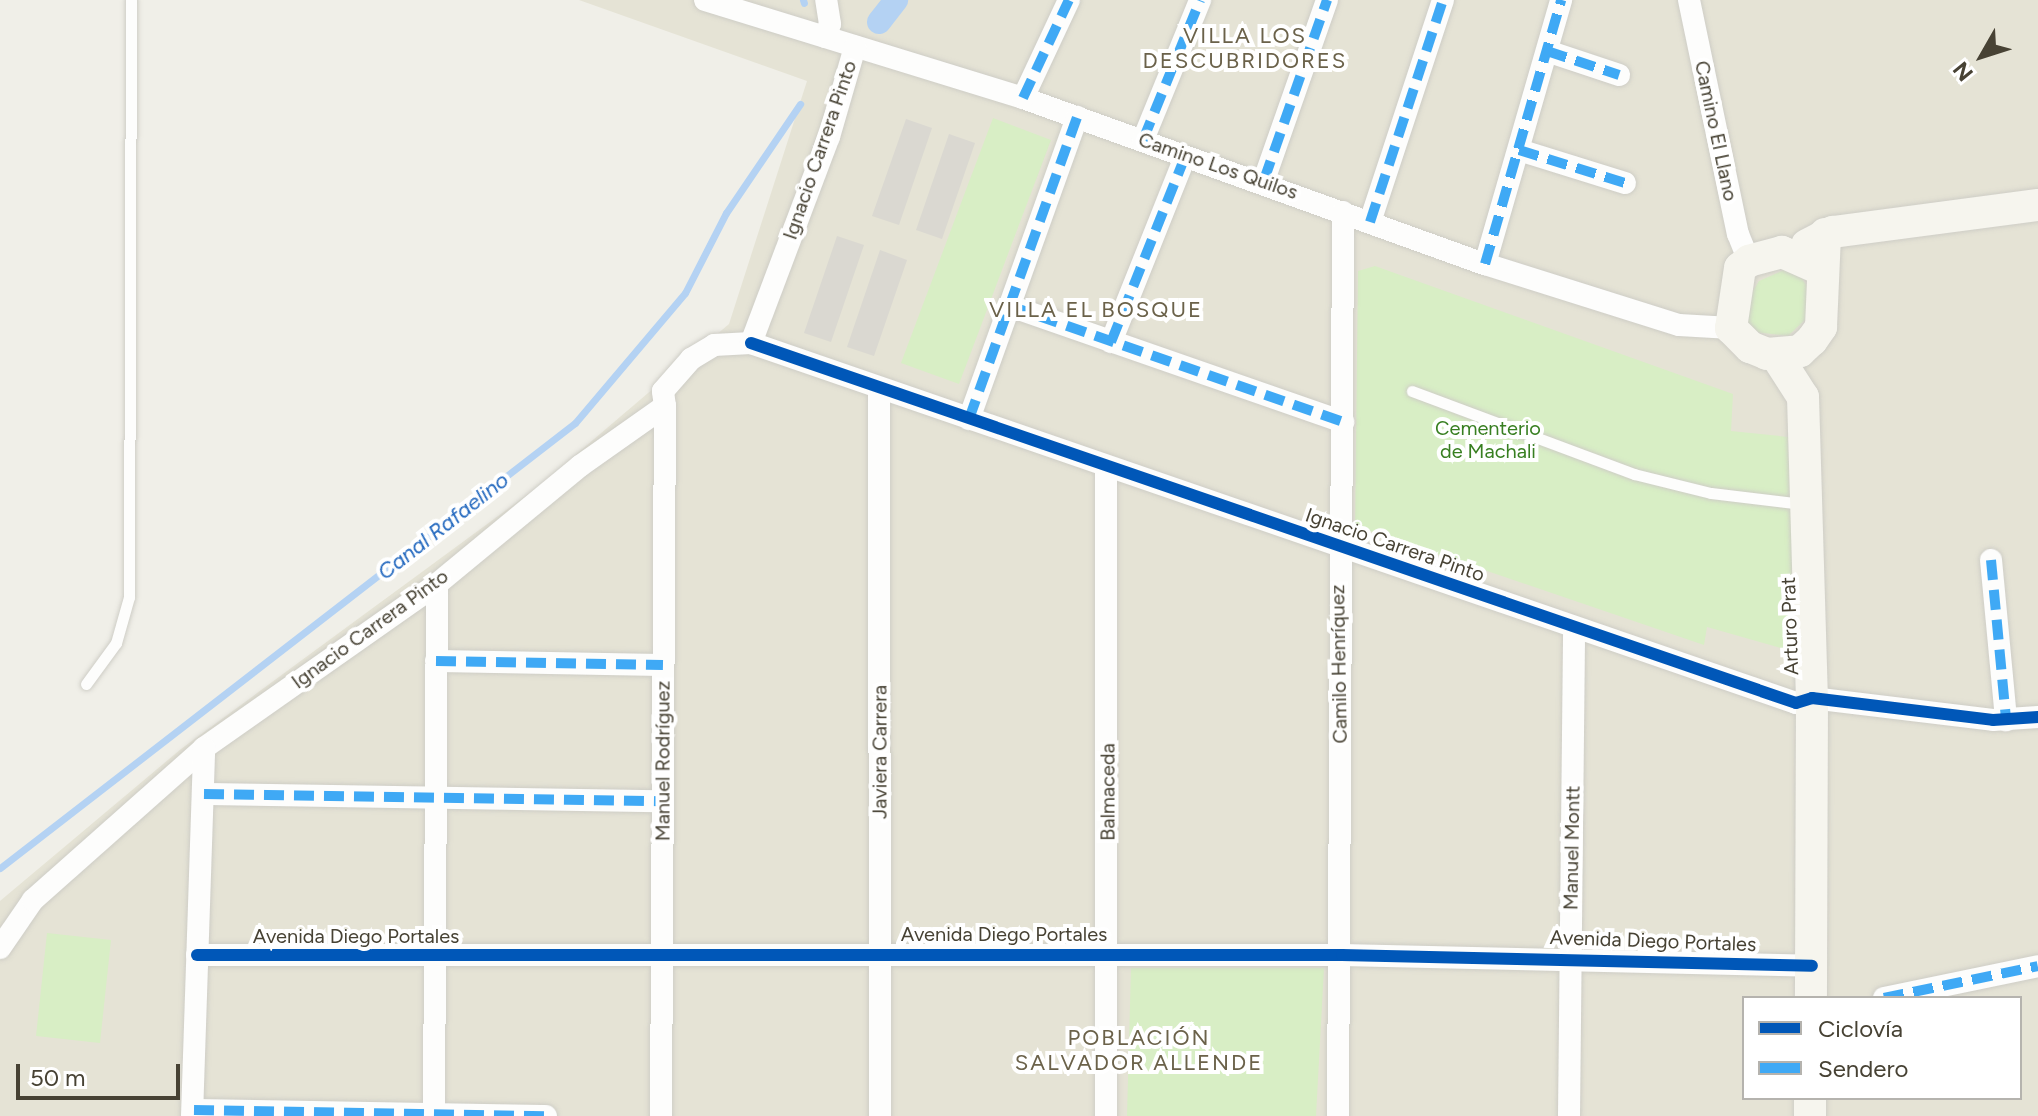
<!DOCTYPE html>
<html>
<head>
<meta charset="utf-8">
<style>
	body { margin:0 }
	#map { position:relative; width:2038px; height:1116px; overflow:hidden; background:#f0efe8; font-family:Figtree,sans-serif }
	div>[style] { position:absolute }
	.residential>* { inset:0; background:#e5e3d5 }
	.green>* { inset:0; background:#d8eec5 }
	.stream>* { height:7px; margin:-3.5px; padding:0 3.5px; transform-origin:3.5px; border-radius:3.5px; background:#b4d2f3 }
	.canal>* { height:24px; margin:-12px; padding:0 12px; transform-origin:12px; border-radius:12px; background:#b4d2f3 }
	.building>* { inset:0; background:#dad8d1 }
	.roads { filter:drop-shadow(0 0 2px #cecdc6) drop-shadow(0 0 2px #cecdc6) }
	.lane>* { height:11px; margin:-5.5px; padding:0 5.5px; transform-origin:5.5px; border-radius:5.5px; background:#fdfdfc }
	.street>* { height:22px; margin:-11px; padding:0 11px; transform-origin:11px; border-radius:11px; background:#fdfdfc }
	.secondary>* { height:32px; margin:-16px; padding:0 16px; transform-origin:16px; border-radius:16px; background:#f6f5ee }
	.quiet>* { height:10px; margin-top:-5px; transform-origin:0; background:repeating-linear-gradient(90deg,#3fa9f5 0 20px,transparent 0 30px) }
	.cycleway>* { height:12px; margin:-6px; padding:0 6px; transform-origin:6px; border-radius:6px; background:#0057b8 }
	span { translate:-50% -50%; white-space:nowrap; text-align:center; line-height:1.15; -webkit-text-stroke:8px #fff; paint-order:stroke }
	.street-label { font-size:20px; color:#474234 }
	.park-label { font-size:20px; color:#387f21 }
	.neighbourhood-label { font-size:22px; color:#6b624a; letter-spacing:2px }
	.water-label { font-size:22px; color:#2167be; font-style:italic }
	.legend { position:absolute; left:1742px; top:996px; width:280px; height:104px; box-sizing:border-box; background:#fff; border:2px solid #b5b3ae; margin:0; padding:10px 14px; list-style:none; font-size:24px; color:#474234 }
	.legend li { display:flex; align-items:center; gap:16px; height:40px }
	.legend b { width:40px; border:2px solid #b5b3ae }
	.north { position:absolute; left:1942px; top:16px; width:80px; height:80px; -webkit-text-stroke:6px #fff; paint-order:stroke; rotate:231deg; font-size:22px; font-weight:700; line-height:32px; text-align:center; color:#474234 }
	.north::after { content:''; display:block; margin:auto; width:28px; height:36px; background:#474234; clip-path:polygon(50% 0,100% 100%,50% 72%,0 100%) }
	.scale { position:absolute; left:16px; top:1064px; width:164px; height:36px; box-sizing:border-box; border:4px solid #474234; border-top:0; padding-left:10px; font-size:24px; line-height:28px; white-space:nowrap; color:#474234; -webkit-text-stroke:6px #fff; paint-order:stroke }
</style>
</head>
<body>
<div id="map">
	<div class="residential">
		<div style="clip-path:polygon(evenodd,579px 0,2038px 0,2038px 1116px,0 1116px,0 901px,181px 749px,539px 486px,729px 324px,807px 81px,579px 0,1744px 998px,2020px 998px,2020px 1098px,1744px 1098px,1744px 998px)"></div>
	</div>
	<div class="green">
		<div style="clip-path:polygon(993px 118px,1051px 140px,959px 384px,901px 363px)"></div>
		<div style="clip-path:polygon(1375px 266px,1733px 394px,1731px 431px,1798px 438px,1788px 650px,1707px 627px,1704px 645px,1355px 526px,1358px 271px)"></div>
		<div style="clip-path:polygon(1786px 269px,1802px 278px,1812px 295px,1810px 315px,1788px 336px,1754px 332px,1746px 326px,1750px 296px,1759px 281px)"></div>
		<div style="clip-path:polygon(47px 933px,111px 940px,100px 1043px,36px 1036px)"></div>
		<div style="clip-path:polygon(1131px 968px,1324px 968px,1316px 1116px,1127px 1116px)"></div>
	</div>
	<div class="stream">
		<div style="left:803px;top:0;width:3px;rotate:72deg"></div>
		<div style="left:0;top:868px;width:727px;rotate:-37.74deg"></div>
		<div style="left:575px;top:423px;width:170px;rotate:-49.8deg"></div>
		<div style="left:685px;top:293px;width:90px;rotate:-62.9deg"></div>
		<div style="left:726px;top:213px;width:132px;rotate:-55.8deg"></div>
	</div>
	<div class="canal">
		<div style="left:879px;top:22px;width:28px;rotate:-52deg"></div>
	</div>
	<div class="building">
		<div style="clip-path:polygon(906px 119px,932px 128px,899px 225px,872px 216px)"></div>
		<div style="clip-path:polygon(949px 134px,975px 143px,942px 239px,916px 230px)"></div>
		<div style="clip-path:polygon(837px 236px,864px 245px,831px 342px,804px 333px)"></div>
		<div style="clip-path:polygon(880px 250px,907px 260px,874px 356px,847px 347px)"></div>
	</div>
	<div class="roads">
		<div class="lane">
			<div style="left:1412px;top:391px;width:237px;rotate:20.5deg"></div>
			<div style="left:1634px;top:474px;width:79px;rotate:13.9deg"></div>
			<div style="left:1711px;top:493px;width:92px;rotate:6.9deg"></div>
			<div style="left:86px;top:684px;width:51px;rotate:-53.8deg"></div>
			<div style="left:116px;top:643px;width:48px;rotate:-74.2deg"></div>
			<div style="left:129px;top:597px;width:597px;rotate:-89.81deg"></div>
		</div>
		<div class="street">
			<div style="left:705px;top:0;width:333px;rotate:17.1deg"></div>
			<div style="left:1023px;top:98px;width:491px;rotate:19.8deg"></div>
			<div style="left:1485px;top:264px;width:203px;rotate:17.5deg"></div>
			<div style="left:1679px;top:325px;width:52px;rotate:3.3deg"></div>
			<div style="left:1689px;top:0;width:239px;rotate:78.2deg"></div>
			<div style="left:1738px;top:234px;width:29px;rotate:68deg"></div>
			<div style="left:825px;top:37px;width:14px;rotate:-69deg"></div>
			<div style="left:830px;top:24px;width:24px;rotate:-99deg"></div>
			<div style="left:1547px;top:51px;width:76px;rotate:18.4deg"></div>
			<div style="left:1023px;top:98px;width:108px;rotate:-64.9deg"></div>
			<div style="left:1143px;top:140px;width:151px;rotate:-67.8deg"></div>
			<div style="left:1519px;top:150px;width:111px;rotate:17.3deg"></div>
			<div style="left:1264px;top:180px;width:191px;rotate:-70.7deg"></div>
			<div style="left:1370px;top:222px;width:234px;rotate:-71.8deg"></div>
			<div style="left:1485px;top:264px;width:275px;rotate:-73.9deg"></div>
			<div style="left:1010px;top:306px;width:353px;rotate:19.2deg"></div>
			<div style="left:1111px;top:342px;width:199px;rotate:-68.2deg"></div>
			<div style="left:751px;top:343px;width:1105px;rotate:19.01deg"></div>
			<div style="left:1796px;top:703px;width:17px;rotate:-17deg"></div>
			<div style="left:1812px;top:698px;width:182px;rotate:6.9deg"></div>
			<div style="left:1993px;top:720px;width:45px;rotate:-3.8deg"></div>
			<div style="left:879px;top:388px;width:728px;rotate:89.92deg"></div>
			<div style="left:969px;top:419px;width:321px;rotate:-70.3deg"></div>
			<div style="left:1106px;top:468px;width:648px;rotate:90deg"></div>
			<div style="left:1991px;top:560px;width:161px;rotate:84.6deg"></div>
			<div style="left:436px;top:661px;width:227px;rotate:1deg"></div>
			<div style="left:204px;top:794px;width:459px;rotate:0.9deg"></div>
			<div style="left:0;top:948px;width:58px;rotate:-55.5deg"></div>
			<div style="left:33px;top:900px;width:229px;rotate:-41.6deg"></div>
			<div style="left:204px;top:748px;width:285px;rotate:-35.1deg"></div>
			<div style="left:437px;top:584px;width:185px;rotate:-39.5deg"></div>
			<div style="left:580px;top:466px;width:104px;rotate:-35.2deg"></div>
			<div style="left:665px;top:406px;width:15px;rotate:-98deg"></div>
			<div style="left:663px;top:391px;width:43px;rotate:-48.8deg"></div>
			<div style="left:691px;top:359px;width:27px;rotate:-31deg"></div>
			<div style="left:714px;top:345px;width:37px;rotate:-3deg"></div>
			<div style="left:751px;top:343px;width:220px;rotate:-69.3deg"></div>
			<div style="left:829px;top:137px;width:94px;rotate:-73.9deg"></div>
			<div style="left:197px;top:955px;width:1145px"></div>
			<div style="left:1342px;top:955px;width:470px;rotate:1.3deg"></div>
			<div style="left:1884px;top:998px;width:157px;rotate:-11.7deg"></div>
			<div style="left:194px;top:1110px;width:352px;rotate:1deg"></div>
			<div style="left:192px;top:1116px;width:368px;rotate:-88.1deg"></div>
			<div style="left:434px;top:1116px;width:532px;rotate:-89.68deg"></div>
			<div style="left:661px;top:1116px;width:710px;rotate:-89.68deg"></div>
			<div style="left:1338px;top:1116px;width:904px;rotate:-89.68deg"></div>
			<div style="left:1569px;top:1116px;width:487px;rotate:-89.4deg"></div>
		</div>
		<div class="secondary">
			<div style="left:1807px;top:245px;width:29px;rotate:-27deg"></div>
			<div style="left:1833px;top:232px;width:207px;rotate:-7.5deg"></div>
			<div style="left:1823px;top:270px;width:45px;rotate:-156.3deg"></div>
			<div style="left:1782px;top:252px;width:34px;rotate:165deg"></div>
			<div style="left:1749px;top:261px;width:11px;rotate:142deg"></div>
			<div style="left:1740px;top:268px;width:61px;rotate:98.5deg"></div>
			<div style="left:1731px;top:328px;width:27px;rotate:45deg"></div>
			<div style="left:1750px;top:347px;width:18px;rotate:22deg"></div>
			<div style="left:1767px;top:354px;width:33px;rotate:-5deg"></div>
			<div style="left:1800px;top:351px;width:16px;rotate:-43deg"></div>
			<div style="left:1812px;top:340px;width:16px;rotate:-55deg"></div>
			<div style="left:1821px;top:327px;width:93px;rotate:-87.5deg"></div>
			<div style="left:1776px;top:355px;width:50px;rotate:57.3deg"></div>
			<div style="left:1803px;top:397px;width:301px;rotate:88.3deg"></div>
			<div style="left:1812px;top:698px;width:300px;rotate:90.2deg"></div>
			<div style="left:1810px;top:1116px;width:18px;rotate:-90deg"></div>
		</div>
	</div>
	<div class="quiet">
		<div style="left:1547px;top:51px;width:76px;rotate:18.4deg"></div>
		<div style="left:1023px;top:98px;width:108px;rotate:-64.9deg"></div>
		<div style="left:1143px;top:140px;width:151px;rotate:-67.8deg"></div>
		<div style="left:1519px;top:150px;width:111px;rotate:17.3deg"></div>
		<div style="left:1264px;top:180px;width:191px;rotate:-70.7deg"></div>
		<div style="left:1370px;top:222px;width:234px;rotate:-71.8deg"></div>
		<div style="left:1485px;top:264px;width:275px;rotate:-73.9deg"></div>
		<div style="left:1010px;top:306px;width:353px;rotate:19.2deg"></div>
		<div style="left:1111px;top:342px;width:199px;rotate:-68.2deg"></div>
		<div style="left:969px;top:419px;width:321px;rotate:-70.3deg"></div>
		<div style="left:1991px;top:560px;width:161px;rotate:84.6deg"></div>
		<div style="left:436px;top:661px;width:227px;rotate:1deg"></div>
		<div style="left:204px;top:794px;width:459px;rotate:0.9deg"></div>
		<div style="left:1884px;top:998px;width:157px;rotate:-11.7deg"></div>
		<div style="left:194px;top:1110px;width:352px;rotate:1deg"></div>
	</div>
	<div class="cycleway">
		<div style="left:751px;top:343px;width:1105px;rotate:19.01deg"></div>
		<div style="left:1796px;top:703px;width:17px;rotate:-17deg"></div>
		<div style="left:1812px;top:698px;width:182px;rotate:6.9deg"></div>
		<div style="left:1993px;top:720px;width:45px;rotate:-3.8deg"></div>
		<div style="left:197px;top:955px;width:1145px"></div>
		<div style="left:1342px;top:955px;width:470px;rotate:1.3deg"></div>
	</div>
	<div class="street-label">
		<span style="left:1716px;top:131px;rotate:78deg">Camino El Llano</span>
		<span style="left:820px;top:150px;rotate:-71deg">Ignacio Carrera Pinto</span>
		<span style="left:1218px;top:166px;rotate:19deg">Camino Los Quilos</span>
		<span style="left:1395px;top:545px;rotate:19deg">Ignacio Carrera Pinto</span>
		<span style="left:1790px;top:626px;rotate:-92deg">Arturo Prat</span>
		<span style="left:370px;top:629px;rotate:-36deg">Ignacio Carrera Pinto</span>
		<span style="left:1339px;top:664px;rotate:-91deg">Camilo Henríquez</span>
		<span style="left:880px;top:752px;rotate:-90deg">Javiera Carrera</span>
		<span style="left:663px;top:761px;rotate:-90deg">Manuel Rodríguez</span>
		<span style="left:1108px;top:792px;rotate:-90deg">Balmaceda</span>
		<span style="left:1572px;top:848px;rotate:-89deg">Manuel Montt</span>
		<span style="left:1004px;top:934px">Avenida Diego Portales</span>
		<span style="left:356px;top:936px">Avenida Diego Portales</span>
		<span style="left:1653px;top:941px;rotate:2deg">Avenida Diego Portales</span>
	</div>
	<div class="park-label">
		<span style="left:1488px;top:440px">Cementerio<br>de Machali</span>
	</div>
	<div class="neighbourhood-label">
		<span style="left:1245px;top:48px">VILLA LOS<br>DESCUBRIDORES</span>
		<span style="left:1096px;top:310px">VILLA EL BOSQUE</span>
		<span style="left:1139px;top:1050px">POBLACIÓN<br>SALVADOR ALLENDE</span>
	</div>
	<div class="water-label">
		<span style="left:443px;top:526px;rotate:-38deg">Canal Rafaelino</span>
	</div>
	<ul class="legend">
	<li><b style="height:10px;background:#0057b8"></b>Ciclovía</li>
	<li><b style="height:10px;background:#3fa9f5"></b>Sendero</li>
	</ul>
	<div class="north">N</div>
	<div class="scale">50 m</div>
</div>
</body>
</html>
